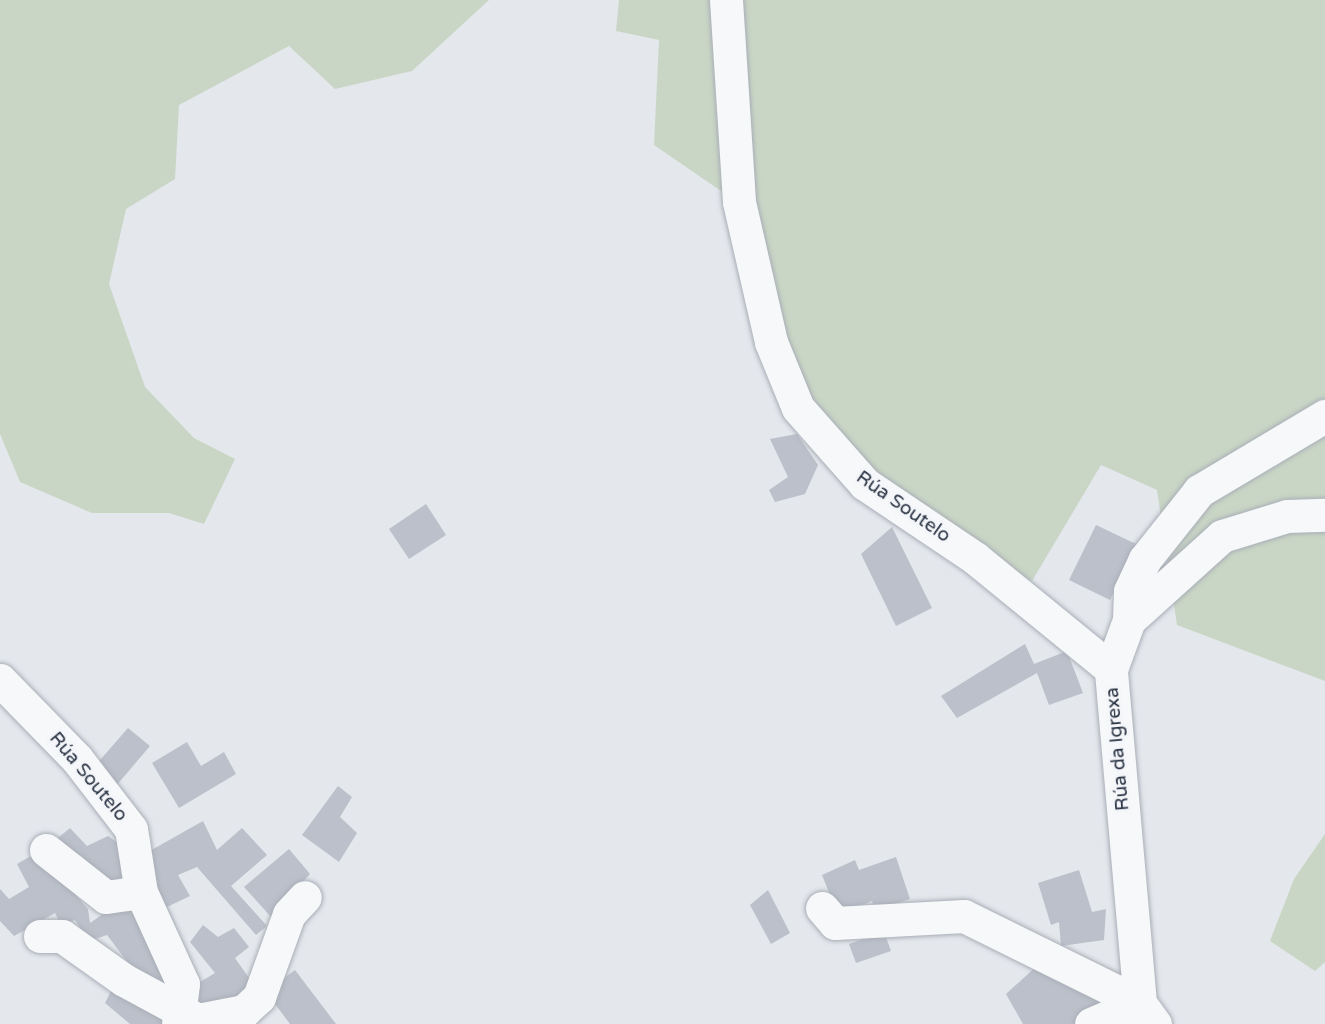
<!DOCTYPE html>
<html>
<head>
<meta charset="utf-8">
<style>
	body { margin:0 }
	#map { position:relative; width:1325px; height:1024px; overflow:hidden; background:#e4e7ec; font-family:"Varela Round",sans-serif }
	div>[style] { position:absolute }
	.green>* { inset:0; background:#c9d6c5 }
	.building>* { inset:0; background:#bbc0ca }
	.roads { filter:drop-shadow(0 0 2px #a9aeb7) drop-shadow(0 0 2px #a9aeb7) }
	.minor>* { height:33px; margin:-16.5px; padding:0 16.5px; transform-origin:16.5px; border-radius:16.5px; background:#f7f8fa }
	span { translate:-50% -50%; white-space:nowrap; text-align:center; line-height:1.15; -webkit-text-stroke:7px #f4f6f9; paint-order:stroke }
	.street-label { font-size:19px; color:#2b3445 }
</style>
</head>
<body>
<div id="map">
	<div class="green">
		<div style="clip-path:polygon(0 0,489px 0,412px 71px,335px 89px,289px 46px,179px 105px,175px 179px,126px 209px,109px 284px,145px 387px,194px 438px,235px 459px,204px 524px,169px 513px,92px 513px,20px 482px,0 434px)"></div>
		<div style="clip-path:polygon(619px 0,1325px 0,1325px 681px,1177px 625px,1157px 490px,1101px 465px,1032px 581px,878px 491px,798px 408px,740px 204px,654px 145px,659px 40px,616px 31px)"></div>
		<div style="clip-path:polygon(1325px 834px,1325px 962px,1315px 971px,1270px 941px,1294px 879px)"></div>
	</div>
	<div class="building">
		<div style="clip-path:polygon(797px 434px,818px 465px,805px 494px,775px 502px,769px 490px,788px 477px,770px 439px)"></div>
		<div style="clip-path:polygon(426px 504px,446px 535px,409px 559px,389px 529px)"></div>
		<div style="clip-path:polygon(1096px 525px,1136px 544px,1110px 600px,1069px 580px)"></div>
		<div style="clip-path:polygon(892px 527px,932px 608px,896px 626px,861px 554px)"></div>
		<div style="clip-path:polygon(1025px 644px,1034px 664px,1067px 651px,1083px 693px,1049px 705px,1037px 673px,957px 718px,941px 696px)"></div>
		<div style="clip-path:polygon(128px 728px,150px 746px,116px 786px,94px 767px)"></div>
		<div style="clip-path:polygon(187px 742px,201px 766px,224px 752px,236px 774px,179px 808px,152px 763px)"></div>
		<div style="clip-path:polygon(338px 786px,352px 797px,340px 817px,357px 833px,339px 862px,302px 835px)"></div>
		<div style="clip-path:polygon(203px 821px,217px 850px,242px 828px,267px 855px,231px 886px,267px 926px,256px 935px,197px 867px,178px 875px,190px 896px,167px 907px,183px 944px,171px 952px,148px 852px)"></div>
		<div style="clip-path:polygon(70px 828px,87px 846px,108px 836px,118px 843px,132px 881px,111px 891px,81px 855px,74px 862px,53px 842px)"></div>
		<div style="clip-path:polygon(289px 849px,310px 874px,271px 917px,244px 887px)"></div>
		<div style="clip-path:polygon(38px 852px,88px 909px,90px 923px,113px 907px,133px 906px,172px 977px,157px 986px,138px 976px,107px 935px,89px 941px,75px 920px,61px 925px,55px 913px,14px 936px,0 921px,0 889px,9px 899px,29px 887px,17px 864px)"></div>
		<div style="clip-path:polygon(896px 857px,910px 899px,875px 911px,872px 901px,838px 915px,822px 875px,855px 860px,859px 870px)"></div>
		<div style="clip-path:polygon(1079px 870px,1092px 912px,1106px 909px,1104px 940px,1061px 946px,1059px 922px,1051px 925px,1038px 883px)"></div>
		<div style="clip-path:polygon(768px 890px,790px 933px,771px 944px,750px 905px)"></div>
		<div style="clip-path:polygon(203px 925px,218px 937px,234px 928px,249px 947px,235px 958px,256px 988px,202px 1011px,190px 988px,215px 973px,190px 942px)"></div>
		<div style="clip-path:polygon(884px 932px,891px 951px,856px 963px,849px 944px)"></div>
		<div style="clip-path:polygon(1040px 963px,1098px 999px,1096px 1009px,1075px 1024px,1023px 1024px,1006px 994px)"></div>
		<div style="clip-path:polygon(295px 970px,336px 1024px,290px 1024px,266px 992px)"></div>
		<div style="clip-path:polygon(113px 987px,173px 1024px,130px 1024px,105px 1003px)"></div>
	</div>
	<div class="roads">
		<div class="minor">
			<div style="left:726px;top:0;width:202px;rotate:86.3deg"></div>
			<div style="left:739px;top:202px;width:144px;rotate:77.1deg"></div>
			<div style="left:771px;top:342px;width:71px;rotate:67.8deg"></div>
			<div style="left:798px;top:408px;width:101px;rotate:48.6deg"></div>
			<div style="left:865px;top:484px;width:133px;rotate:33.9deg"></div>
			<div style="left:975px;top:558px;width:176px;rotate:39.2deg"></div>
			<div style="left:1129px;top:620px;width:29px;rotate:-88deg"></div>
			<div style="left:1130px;top:591px;width:35px;rotate:-65deg"></div>
			<div style="left:1145px;top:559px;width:87px;rotate:-51.5deg"></div>
			<div style="left:1199px;top:491px;width:147px;rotate:-30.8deg"></div>
			<div style="left:0;top:680px;width:110px;rotate:45.7deg"></div>
			<div style="left:77px;top:759px;width:88px;rotate:52.4deg"></div>
			<div style="left:131px;top:829px;width:64px;rotate:81deg"></div>
			<div style="left:141px;top:892px;width:101px;rotate:65.5deg"></div>
			<div style="left:183px;top:984px;width:40px;rotate:97.1deg"></div>
			<div style="left:46px;top:850px;width:76px;rotate:38.1deg"></div>
			<div style="left:106px;top:897px;width:35px;rotate:-8deg"></div>
			<div style="left:822px;top:908px;width:20px;rotate:49deg"></div>
			<div style="left:835px;top:923px;width:129px;rotate:-3.1deg"></div>
			<div style="left:964px;top:916px;width:196px;rotate:26.3deg"></div>
			<div style="left:40px;top:936px;width:22px"></div>
			<div style="left:62px;top:936px;width:76px;rotate:35.4deg"></div>
			<div style="left:124px;top:980px;width:84px;rotate:28.4deg"></div>
			<div style="left:198px;top:1020px;width:47px;rotate:-11.1deg"></div>
			<div style="left:244px;top:1011px;width:21px;rotate:-43deg"></div>
			<div style="left:259px;top:997px;width:88px;rotate:-70.1deg"></div>
			<div style="left:289px;top:914px;width:23px;rotate:-47deg"></div>
			<div style="left:1091px;top:1024px;width:53px;rotate:-23.2deg"></div>
			<div style="left:1155px;top:1024px;width:26px;rotate:-126deg"></div>
			<div style="left:1140px;top:1003px;width:335px;rotate:-95deg"></div>
			<div style="left:1111px;top:669px;width:52px;rotate:-69.8deg"></div>
			<div style="left:1129px;top:620px;width:125px;rotate:-42.1deg"></div>
			<div style="left:1222px;top:536px;width:68px;rotate:-17.1deg"></div>
			<div style="left:1287px;top:516px;width:38px;rotate:-2deg"></div>
		</div>
	</div>
	<div class="street-label">
		<span style="left:903px;top:507px;rotate:35deg">Rúa Soutelo</span>
		<span style="left:1118px;top:749px;rotate:-95deg">Rúa da Igrexa</span>
		<span style="left:88px;top:777px;rotate:50deg">Rúa Soutelo</span>
	</div>
</div>
</body>
</html>
